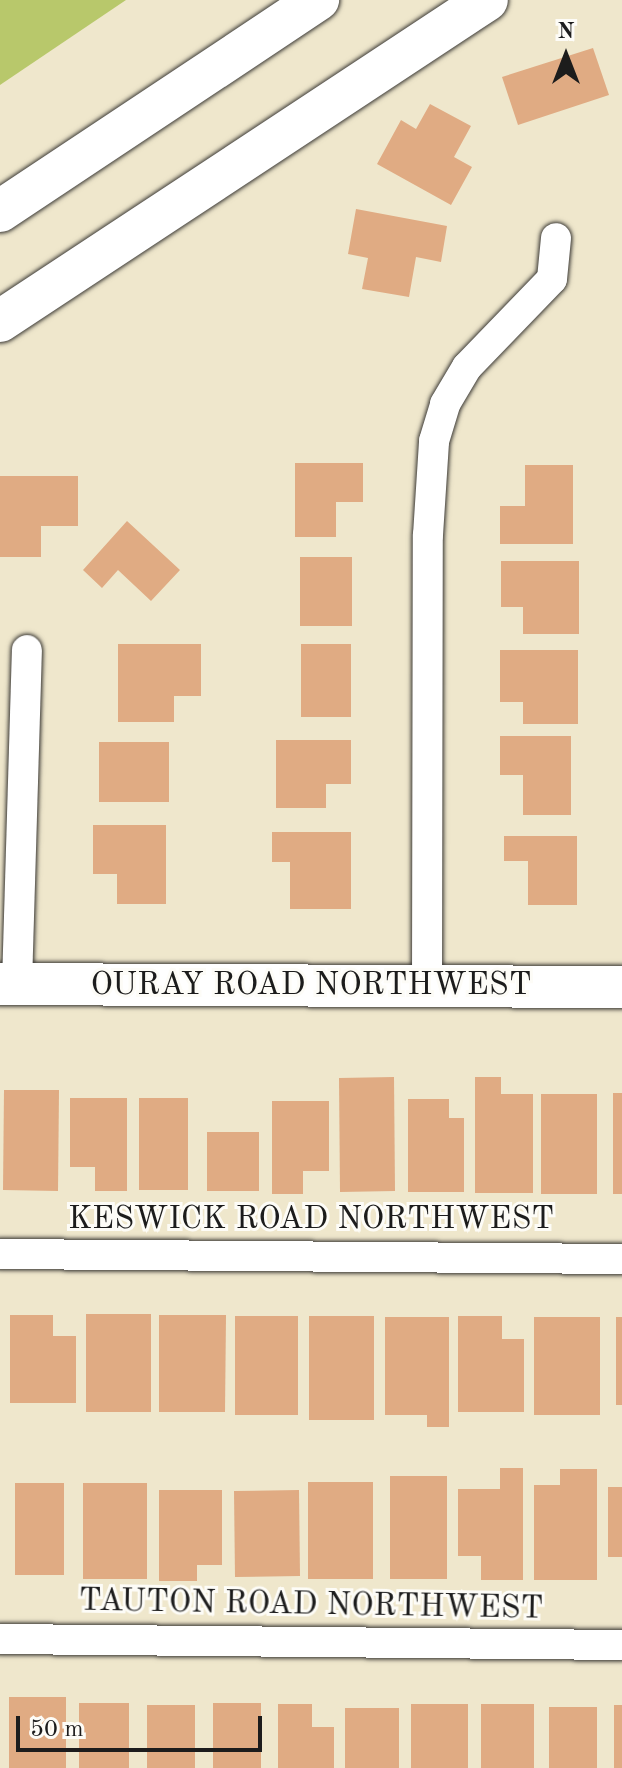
<!DOCTYPE html>
<html>
<head>
<meta charset="utf-8">
<style>
	body { margin:0 }
	#map { position:relative; width:622px; height:1768px; overflow:hidden; background:#efe7cc; font-family:"Old Standard TT",serif }
	div>[style] { position:absolute }
	.green>* { inset:0; background:#b8c86b }
	.building>* { inset:0; background:#e0ab83 }
	.roads { filter:drop-shadow(0 0 2px #3c3a36) drop-shadow(0 0 2px #3c3a36) }
	.street>* { height:30px; margin:-15px; padding:0 15px; transform-origin:15px; border-radius:15px; background:#fff }
	.secondary>* { height:42px; margin:-21px; padding:0 21px; transform-origin:21px; border-radius:21px; background:#fff }
	span { translate:-50% -50%; white-space:nowrap; text-align:center; line-height:1.15; -webkit-text-stroke:6px #fdfcf7; paint-order:stroke }
	.street-label { font-size:32px; color:#1c1c1c }
	.north { position:absolute; left:526px; top:16px; width:80px; height:80px; -webkit-text-stroke:6px #fdfcf7; paint-order:stroke; rotate:0deg; font-size:22px; font-weight:700; line-height:32px; text-align:center; color:#1c1c1c }
	.north::after { content:''; display:block; margin:auto; width:28px; height:36px; background:#1c1c1c; clip-path:polygon(50% 0,100% 100%,50% 72%,0 100%) }
	.scale { position:absolute; left:16px; top:1716px; width:246px; height:36px; box-sizing:border-box; border:4px solid #1c1c1c; border-top:0; padding-left:10px; font-size:24px; line-height:28px; white-space:nowrap; color:#1c1c1c; -webkit-text-stroke:6px #fdfcf7; paint-order:stroke }
</style>
</head>
<body>
<div id="map">
	<div class="green">
		<div style="clip-path:polygon(0 0,126px 0,0 85px)"></div>
	</div>
	<div class="building">
		<div style="clip-path:polygon(593px 48px,609px 95px,518px 125px,502px 77px)"></div>
		<div style="clip-path:polygon(430px 104px,471px 126px,454px 157px,472px 167px,451px 205px,377px 164px,401px 120px,416px 129px)"></div>
		<div style="clip-path:polygon(356px 209px,447px 226px,441px 262px,416px 257px,409px 297px,362px 289px,368px 258px,348px 254px)"></div>
		<div style="clip-path:polygon(295px 463px,363px 463px,363px 502px,336px 502px,336px 537px,295px 537px)"></div>
		<div style="clip-path:polygon(525px 465px,573px 465px,573px 544px,500px 544px,500px 506px,525px 506px)"></div>
		<div style="clip-path:polygon(0 476px,78px 476px,78px 526px,41px 526px,41px 557px,0 557px)"></div>
		<div style="clip-path:polygon(127px 521px,180px 570px,151px 601px,118px 570px,102px 588px,83px 570px)"></div>
		<div style="clip-path:polygon(300px 557px,352px 557px,352px 626px,300px 626px)"></div>
		<div style="clip-path:polygon(501px 561px,579px 561px,579px 634px,523px 634px,523px 607px,501px 607px)"></div>
		<div style="clip-path:polygon(118px 644px,201px 644px,201px 696px,174px 696px,174px 722px,118px 722px)"></div>
		<div style="clip-path:polygon(301px 644px,351px 644px,351px 717px,301px 717px)"></div>
		<div style="clip-path:polygon(500px 650px,578px 650px,578px 724px,523px 724px,523px 702px,500px 702px)"></div>
		<div style="clip-path:polygon(500px 736px,571px 736px,571px 815px,523px 815px,523px 775px,500px 775px)"></div>
		<div style="clip-path:polygon(276px 740px,351px 740px,351px 784px,326px 784px,326px 808px,276px 808px)"></div>
		<div style="clip-path:polygon(99px 742px,169px 742px,169px 802px,99px 802px)"></div>
		<div style="clip-path:polygon(93px 825px,166px 825px,166px 904px,117px 904px,117px 874px,93px 874px)"></div>
		<div style="clip-path:polygon(272px 832px,351px 832px,351px 909px,290px 909px,290px 862px,272px 862px)"></div>
		<div style="clip-path:polygon(504px 836px,577px 836px,577px 905px,528px 905px,528px 861px,504px 861px)"></div>
		<div style="clip-path:polygon(394px 1077px,395px 1191px,340px 1192px,339px 1078px)"></div>
		<div style="clip-path:polygon(475px 1077px,501px 1077px,501px 1094px,533px 1094px,533px 1193px,475px 1193px)"></div>
		<div style="clip-path:polygon(4px 1090px,59px 1090px,58px 1191px,3px 1190px)"></div>
		<div style="clip-path:polygon(613px 1093px,622px 1093px,622px 1194px,613px 1194px)"></div>
		<div style="clip-path:polygon(541px 1094px,597px 1094px,597px 1194px,541px 1194px)"></div>
		<div style="clip-path:polygon(70px 1098px,127px 1098px,127px 1191px,95px 1191px,95px 1167px,70px 1167px)"></div>
		<div style="clip-path:polygon(139px 1098px,188px 1098px,188px 1190px,139px 1190px)"></div>
		<div style="clip-path:polygon(408px 1099px,449px 1099px,449px 1118px,464px 1118px,464px 1192px,408px 1192px)"></div>
		<div style="clip-path:polygon(272px 1101px,329px 1101px,329px 1171px,303px 1171px,303px 1194px,272px 1194px)"></div>
		<div style="clip-path:polygon(207px 1132px,259px 1132px,259px 1191px,207px 1191px)"></div>
		<div style="clip-path:polygon(86px 1314px,151px 1314px,151px 1412px,86px 1412px)"></div>
		<div style="clip-path:polygon(10px 1315px,53px 1315px,53px 1336px,76px 1336px,76px 1403px,10px 1403px)"></div>
		<div style="clip-path:polygon(159px 1315px,226px 1315px,225px 1412px,159px 1412px)"></div>
		<div style="clip-path:polygon(235px 1316px,298px 1316px,298px 1415px,235px 1415px)"></div>
		<div style="clip-path:polygon(309px 1316px,374px 1316px,374px 1420px,309px 1420px)"></div>
		<div style="clip-path:polygon(458px 1316px,502px 1316px,502px 1339px,524px 1339px,524px 1412px,458px 1412px)"></div>
		<div style="clip-path:polygon(385px 1317px,449px 1317px,449px 1427px,427px 1427px,427px 1415px,385px 1415px)"></div>
		<div style="clip-path:polygon(534px 1317px,600px 1317px,600px 1415px,534px 1415px)"></div>
		<div style="clip-path:polygon(616px 1317px,622px 1317px,622px 1405px,616px 1405px)"></div>
		<div style="clip-path:polygon(500px 1468px,523px 1468px,523px 1580px,481px 1580px,481px 1556px,458px 1556px,458px 1489px,500px 1489px)"></div>
		<div style="clip-path:polygon(560px 1469px,597px 1469px,597px 1580px,534px 1580px,534px 1485px,560px 1485px)"></div>
		<div style="clip-path:polygon(390px 1476px,447px 1476px,447px 1579px,390px 1579px)"></div>
		<div style="clip-path:polygon(308px 1482px,373px 1482px,373px 1579px,308px 1579px)"></div>
		<div style="clip-path:polygon(15px 1483px,64px 1483px,64px 1575px,15px 1575px)"></div>
		<div style="clip-path:polygon(83px 1483px,147px 1483px,147px 1579px,83px 1579px)"></div>
		<div style="clip-path:polygon(608px 1487px,622px 1487px,622px 1557px,608px 1557px)"></div>
		<div style="clip-path:polygon(159px 1490px,222px 1490px,222px 1565px,197px 1565px,197px 1581px,159px 1581px)"></div>
		<div style="clip-path:polygon(299px 1490px,300px 1576px,235px 1577px,234px 1491px)"></div>
		<div style="clip-path:polygon(9px 1697px,66px 1697px,66px 1768px,9px 1768px)"></div>
		<div style="clip-path:polygon(79px 1703px,129px 1703px,129px 1768px,79px 1768px)"></div>
		<div style="clip-path:polygon(213px 1703px,261px 1703px,261px 1768px,213px 1768px)"></div>
		<div style="clip-path:polygon(278px 1704px,312px 1704px,312px 1727px,334px 1727px,334px 1768px,278px 1768px)"></div>
		<div style="clip-path:polygon(411px 1704px,468px 1704px,468px 1768px,411px 1768px)"></div>
		<div style="clip-path:polygon(481px 1704px,534px 1704px,534px 1768px,481px 1768px)"></div>
		<div style="clip-path:polygon(147px 1705px,195px 1705px,195px 1768px,147px 1768px)"></div>
		<div style="clip-path:polygon(614px 1705px,622px 1705px,622px 1768px,614px 1768px)"></div>
		<div style="clip-path:polygon(549px 1707px,597px 1707px,597px 1768px,549px 1768px)"></div>
		<div style="clip-path:polygon(345px 1708px,399px 1708px,399px 1768px,345px 1768px)"></div>
	</div>
	<div class="roads">
		<div class="street">
			<div style="left:17px;top:984px;width:334px;rotate:-88.3deg"></div>
			<div style="left:427px;top:988px;width:453px;rotate:-89.9deg"></div>
			<div style="left:428px;top:535px;width:94px;rotate:-86.3deg"></div>
			<div style="left:434px;top:441px;width:39px;rotate:-73deg"></div>
			<div style="left:445px;top:404px;width:43px;rotate:-59.3deg"></div>
			<div style="left:467px;top:367px;width:122px;rotate:-46deg"></div>
			<div style="left:552px;top:279px;width:41px;rotate:-84.4deg"></div>
			<div style="left:0;top:1254px;width:622px;rotate:0.46deg"></div>
			<div style="left:0;top:1639px;width:622px;rotate:0.55deg"></div>
		</div>
		<div class="secondary">
			<div style="left:0;top:211px;width:382px;rotate:-33.6deg"></div>
			<div style="left:0;top:321px;width:583px;rotate:-33.39deg"></div>
			<div style="left:0;top:984px;width:622px;rotate:0.28deg"></div>
		</div>
	</div>
	<div class="street-label">
		<span style="left:311px;top:986px">OURAY ROAD NORTHWEST</span>
		<span style="left:311px;top:1220px">KESWICK ROAD NORTHWEST</span>
		<span style="left:311px;top:1606px;rotate:1deg">TAUTON ROAD NORTHWEST</span>
	</div>
	<div class="north">N</div>
	<div class="scale">50 m</div>
</div>
</body>
</html>
